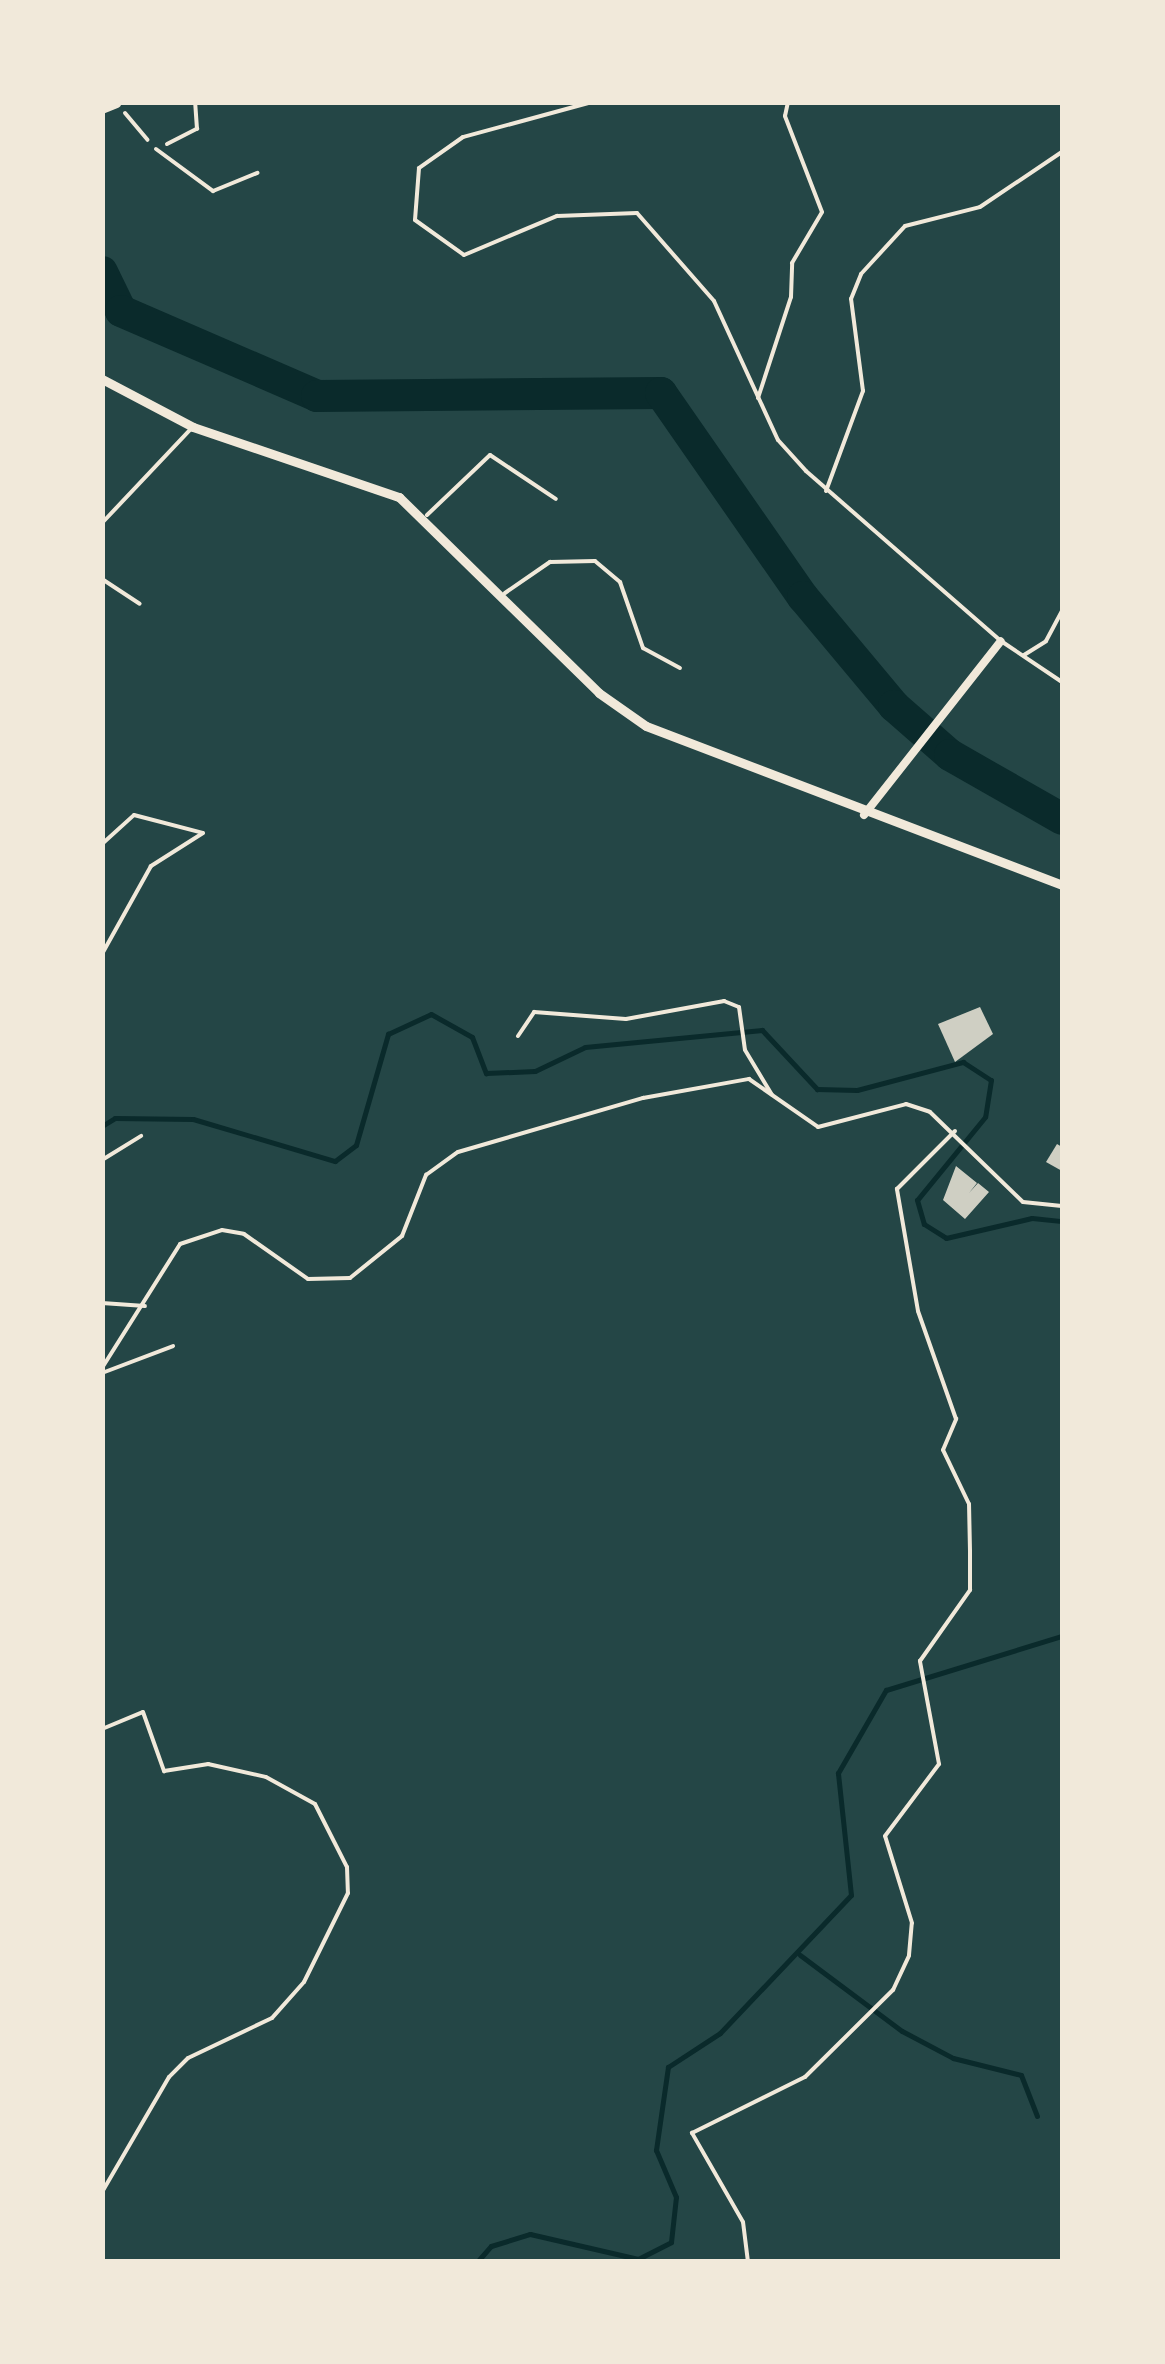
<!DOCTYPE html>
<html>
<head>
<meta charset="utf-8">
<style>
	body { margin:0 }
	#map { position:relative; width:1165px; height:2364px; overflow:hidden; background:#0f3d3e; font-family:"DM Sans",sans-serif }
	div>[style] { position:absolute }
	.green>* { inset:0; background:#244646 }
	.stream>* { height:5px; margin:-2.5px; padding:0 2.5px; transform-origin:2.5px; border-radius:2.5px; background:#0a2a2b }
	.river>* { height:32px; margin:-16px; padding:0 16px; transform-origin:16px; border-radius:16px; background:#0a2a2b }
	.building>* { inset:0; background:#cfcfc3 }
	.path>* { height:4px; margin:-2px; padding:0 2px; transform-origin:2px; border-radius:2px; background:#f1e9da }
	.service>* { height:4px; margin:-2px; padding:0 2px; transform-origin:2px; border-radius:2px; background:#f1e9da }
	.minor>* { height:8px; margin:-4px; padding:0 4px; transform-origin:4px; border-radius:4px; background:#f1e9da }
	.tertiary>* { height:9px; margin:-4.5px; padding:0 4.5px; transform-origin:4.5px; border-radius:4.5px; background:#f1e9da }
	span { translate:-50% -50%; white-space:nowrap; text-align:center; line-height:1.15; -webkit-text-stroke:9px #f1e9da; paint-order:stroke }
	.frame { position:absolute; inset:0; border:105px solid #f1e9da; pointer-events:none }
</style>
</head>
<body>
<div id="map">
	<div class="green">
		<div style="clip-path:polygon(103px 103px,1062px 103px,1062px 2261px,103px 2261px)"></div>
	</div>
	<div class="stream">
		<div style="left:102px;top:1126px;width:15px;rotate:-32deg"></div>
		<div style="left:115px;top:1118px;width:78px;rotate:0.7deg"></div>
		<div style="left:193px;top:1119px;width:148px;rotate:16.5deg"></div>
		<div style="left:335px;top:1161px;width:26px;rotate:-37deg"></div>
		<div style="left:356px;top:1145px;width:116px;rotate:-73.9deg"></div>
		<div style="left:388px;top:1034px;width:47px;rotate:-24.9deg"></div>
		<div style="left:431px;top:1014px;width:47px;rotate:29.3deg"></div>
		<div style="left:472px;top:1037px;width:39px;rotate:69deg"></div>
		<div style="left:486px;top:1073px;width:49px;rotate:-2.3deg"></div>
		<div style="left:535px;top:1071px;width:55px;rotate:-25.6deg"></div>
		<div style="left:585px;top:1047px;width:178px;rotate:-5.5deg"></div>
		<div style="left:762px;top:1030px;width:81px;rotate:47deg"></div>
		<div style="left:817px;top:1089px;width:40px;rotate:1.4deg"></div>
		<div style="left:857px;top:1090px;width:110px;rotate:-14.8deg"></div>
		<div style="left:963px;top:1062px;width:33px;rotate:33deg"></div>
		<div style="left:991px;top:1080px;width:37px;rotate:99deg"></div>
		<div style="left:985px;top:1117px;width:107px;rotate:129.3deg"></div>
		<div style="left:917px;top:1200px;width:25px;rotate:74deg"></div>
		<div style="left:924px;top:1224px;width:26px;rotate:32deg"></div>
		<div style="left:946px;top:1238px;width:88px;rotate:-13.1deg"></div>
		<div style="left:1032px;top:1218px;width:30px;rotate:6deg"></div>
		<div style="left:800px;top:1955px;width:127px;rotate:36.7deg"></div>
		<div style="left:902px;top:2031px;width:58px;rotate:27.9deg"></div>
		<div style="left:953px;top:2058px;width:70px;rotate:14deg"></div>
		<div style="left:1021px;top:2075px;width:44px;rotate:68.7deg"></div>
		<div style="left:477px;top:2262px;width:21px;rotate:-49deg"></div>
		<div style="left:491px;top:2246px;width:41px;rotate:-17.1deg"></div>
		<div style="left:530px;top:2234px;width:111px;rotate:13deg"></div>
		<div style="left:638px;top:2259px;width:37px;rotate:-27deg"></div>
		<div style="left:671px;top:2242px;width:45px;rotate:-83.7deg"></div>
		<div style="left:676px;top:2197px;width:51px;rotate:-113.1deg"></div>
		<div style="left:656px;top:2150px;width:84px;rotate:-81.8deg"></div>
		<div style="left:668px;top:2067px;width:62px;rotate:-33.2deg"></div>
		<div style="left:720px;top:2033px;width:190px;rotate:-46.5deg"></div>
		<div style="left:851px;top:1895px;width:123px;rotate:-96.1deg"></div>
		<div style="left:838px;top:1773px;width:96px;rotate:-60deg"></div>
		<div style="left:886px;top:1690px;width:184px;rotate:-17.1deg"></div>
	</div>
	<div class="river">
		<div style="left:102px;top:272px;width:43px;rotate:64deg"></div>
		<div style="left:121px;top:311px;width:214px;rotate:23.4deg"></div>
		<div style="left:317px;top:396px;width:344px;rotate:-0.5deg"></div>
		<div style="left:661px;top:393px;width:249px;rotate:55.2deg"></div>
		<div style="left:803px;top:597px;width:142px;rotate:50.1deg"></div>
		<div style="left:894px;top:706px;width:74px;rotate:41.2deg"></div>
		<div style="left:950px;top:755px;width:129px;rotate:29.7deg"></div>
	</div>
	<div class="building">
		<div style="clip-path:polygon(980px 1007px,993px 1034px,955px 1062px,938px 1024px)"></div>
		<div style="clip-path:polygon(1057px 1144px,1062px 1147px,1062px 1171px,1046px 1162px)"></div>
		<div style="clip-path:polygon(956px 1166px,977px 1183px,969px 1193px,978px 1183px,989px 1192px,965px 1219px,943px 1200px)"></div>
	</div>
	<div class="path">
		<div style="left:125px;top:113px;width:35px;rotate:50deg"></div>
		<div style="left:167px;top:144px;width:34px;rotate:-27deg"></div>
		<div style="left:197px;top:129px;width:27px;rotate:-94deg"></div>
	</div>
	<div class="service">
		<div style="left:592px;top:102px;width:134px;rotate:164.8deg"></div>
		<div style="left:463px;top:137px;width:54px;rotate:144.8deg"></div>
		<div style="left:419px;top:168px;width:52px;rotate:94.4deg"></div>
		<div style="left:415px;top:220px;width:60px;rotate:35.5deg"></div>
		<div style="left:464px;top:255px;width:101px;rotate:-22.8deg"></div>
		<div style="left:557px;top:216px;width:80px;rotate:-2.1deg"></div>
		<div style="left:637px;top:213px;width:117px;rotate:48.8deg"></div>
		<div style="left:714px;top:301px;width:153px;rotate:65.3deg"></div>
		<div style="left:778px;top:440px;width:42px;rotate:47.9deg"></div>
		<div style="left:806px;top:471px;width:259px;rotate:41.1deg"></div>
		<div style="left:1001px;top:641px;width:73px;rotate:33.9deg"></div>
		<div style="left:156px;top:149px;width:71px;rotate:36.4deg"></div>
		<div style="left:213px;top:191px;width:48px;rotate:-22.2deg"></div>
		<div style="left:758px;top:398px;width:106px;rotate:-71.9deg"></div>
		<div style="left:791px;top:297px;width:34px;rotate:-88deg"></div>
		<div style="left:792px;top:263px;width:59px;rotate:-59.5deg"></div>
		<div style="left:822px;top:212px;width:103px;rotate:-111.1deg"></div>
		<div style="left:785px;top:116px;width:14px;rotate:-78deg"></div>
		<div style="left:826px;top:491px;width:107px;rotate:-69.7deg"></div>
		<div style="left:863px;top:391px;width:93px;rotate:-97.4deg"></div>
		<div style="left:851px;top:299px;width:27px;rotate:-68deg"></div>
		<div style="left:861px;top:274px;width:65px;rotate:-47.5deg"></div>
		<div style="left:905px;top:226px;width:77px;rotate:-14.2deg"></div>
		<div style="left:980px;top:207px;width:99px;rotate:-33.9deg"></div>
		<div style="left:427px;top:515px;width:87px;rotate:-43.6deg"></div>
		<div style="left:490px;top:455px;width:79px;rotate:33.7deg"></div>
		<div style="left:102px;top:523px;width:128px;rotate:-46.6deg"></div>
		<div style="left:102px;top:579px;width:45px;rotate:33.3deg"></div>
		<div style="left:505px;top:593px;width:55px;rotate:-34.6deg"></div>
		<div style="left:550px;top:562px;width:45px;rotate:-1.3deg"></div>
		<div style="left:595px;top:561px;width:33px;rotate:40deg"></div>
		<div style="left:620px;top:582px;width:70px;rotate:70.8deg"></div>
		<div style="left:643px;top:648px;width:42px;rotate:28.4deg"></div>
		<div style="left:1024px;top:655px;width:26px;rotate:-32deg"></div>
		<div style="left:1046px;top:641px;width:34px;rotate:-62deg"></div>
		<div style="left:102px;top:844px;width:43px;rotate:-42.2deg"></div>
		<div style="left:134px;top:815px;width:71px;rotate:14.6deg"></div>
		<div style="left:203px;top:833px;width:62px;rotate:147.6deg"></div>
		<div style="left:151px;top:866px;width:101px;rotate:119.1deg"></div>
		<div style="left:518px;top:1036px;width:29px;rotate:-56deg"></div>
		<div style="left:534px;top:1012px;width:92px;rotate:4.4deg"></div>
		<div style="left:626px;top:1019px;width:100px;rotate:-10.4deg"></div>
		<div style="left:724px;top:1001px;width:16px;rotate:22deg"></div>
		<div style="left:739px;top:1007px;width:43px;rotate:82.1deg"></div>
		<div style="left:745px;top:1050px;width:52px;rotate:59deg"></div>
		<div style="left:102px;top:1160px;width:46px;rotate:-31.6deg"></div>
		<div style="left:102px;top:1303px;width:43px;rotate:4deg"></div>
		<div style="left:102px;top:1368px;width:146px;rotate:-57.8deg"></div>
		<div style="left:180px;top:1244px;width:44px;rotate:-18.4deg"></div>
		<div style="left:222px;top:1230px;width:22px;rotate:10deg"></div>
		<div style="left:244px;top:1234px;width:78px;rotate:35.1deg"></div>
		<div style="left:308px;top:1279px;width:42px;rotate:-1.4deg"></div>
		<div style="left:350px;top:1278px;width:67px;rotate:-38.9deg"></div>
		<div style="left:402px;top:1236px;width:66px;rotate:-68.5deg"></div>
		<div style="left:426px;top:1175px;width:39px;rotate:-36deg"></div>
		<div style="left:458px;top:1152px;width:193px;rotate:-16.3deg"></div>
		<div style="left:643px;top:1098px;width:108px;rotate:-10.2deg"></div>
		<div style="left:749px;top:1079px;width:84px;rotate:34.8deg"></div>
		<div style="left:818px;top:1127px;width:91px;rotate:-14.6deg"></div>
		<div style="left:906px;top:1104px;width:25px;rotate:18deg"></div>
		<div style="left:930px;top:1112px;width:129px;rotate:44.1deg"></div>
		<div style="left:1023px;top:1202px;width:39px;rotate:6deg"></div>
		<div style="left:102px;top:1373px;width:76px;rotate:-20.8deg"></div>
		<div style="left:102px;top:1729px;width:44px;rotate:-22.5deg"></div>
		<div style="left:143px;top:1712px;width:63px;rotate:70.4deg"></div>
		<div style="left:164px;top:1771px;width:45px;rotate:-9deg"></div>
		<div style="left:208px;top:1764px;width:59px;rotate:12.6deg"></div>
		<div style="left:266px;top:1777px;width:56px;rotate:28.9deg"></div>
		<div style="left:315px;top:1804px;width:71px;rotate:63.1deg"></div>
		<div style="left:347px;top:1867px;width:26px;rotate:88deg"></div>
		<div style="left:348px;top:1893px;width:99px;rotate:116.3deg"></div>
		<div style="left:304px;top:1982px;width:48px;rotate:131.6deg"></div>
		<div style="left:272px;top:2018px;width:93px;rotate:154.5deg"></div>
		<div style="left:188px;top:2058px;width:27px;rotate:135deg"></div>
		<div style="left:169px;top:2077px;width:133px;rotate:120.2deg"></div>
		<div style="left:748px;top:2262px;width:40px;rotate:-97.1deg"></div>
		<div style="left:743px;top:2222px;width:103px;rotate:-119.8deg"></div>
		<div style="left:692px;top:2133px;width:126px;rotate:-26.4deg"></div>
		<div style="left:805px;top:2077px;width:124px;rotate:-44.7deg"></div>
		<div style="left:893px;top:1990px;width:38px;rotate:-65deg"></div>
		<div style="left:909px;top:1955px;width:32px;rotate:-85deg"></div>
		<div style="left:912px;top:1923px;width:91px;rotate:-107.2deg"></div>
		<div style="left:885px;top:1836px;width:90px;rotate:-53.1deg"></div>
		<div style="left:939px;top:1764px;width:105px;rotate:-100.5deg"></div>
		<div style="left:920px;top:1661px;width:87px;rotate:-54.8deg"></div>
		<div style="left:970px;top:1590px;width:39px;rotate:-90deg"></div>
		<div style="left:970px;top:1551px;width:47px;rotate:-91.2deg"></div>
		<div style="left:969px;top:1504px;width:60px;rotate:-115.7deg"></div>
		<div style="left:943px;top:1450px;width:34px;rotate:-67deg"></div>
		<div style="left:956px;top:1419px;width:114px;rotate:-109.4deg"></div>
		<div style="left:918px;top:1311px;width:124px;rotate:-99.8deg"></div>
		<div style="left:897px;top:1189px;width:82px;rotate:-45deg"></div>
	</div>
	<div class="minor">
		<div style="left:102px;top:110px;width:16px;rotate:-22deg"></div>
		<div style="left:864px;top:815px;width:221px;rotate:-51.8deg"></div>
	</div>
	<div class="tertiary">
		<div style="left:102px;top:379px;width:103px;rotate:27.8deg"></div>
		<div style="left:193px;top:427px;width:218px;rotate:18.8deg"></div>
		<div style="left:399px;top:497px;width:280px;rotate:44.4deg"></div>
		<div style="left:599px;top:693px;width:57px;rotate:35.1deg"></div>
		<div style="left:646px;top:726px;width:445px;rotate:20.9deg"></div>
	</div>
	<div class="frame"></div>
</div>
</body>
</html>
